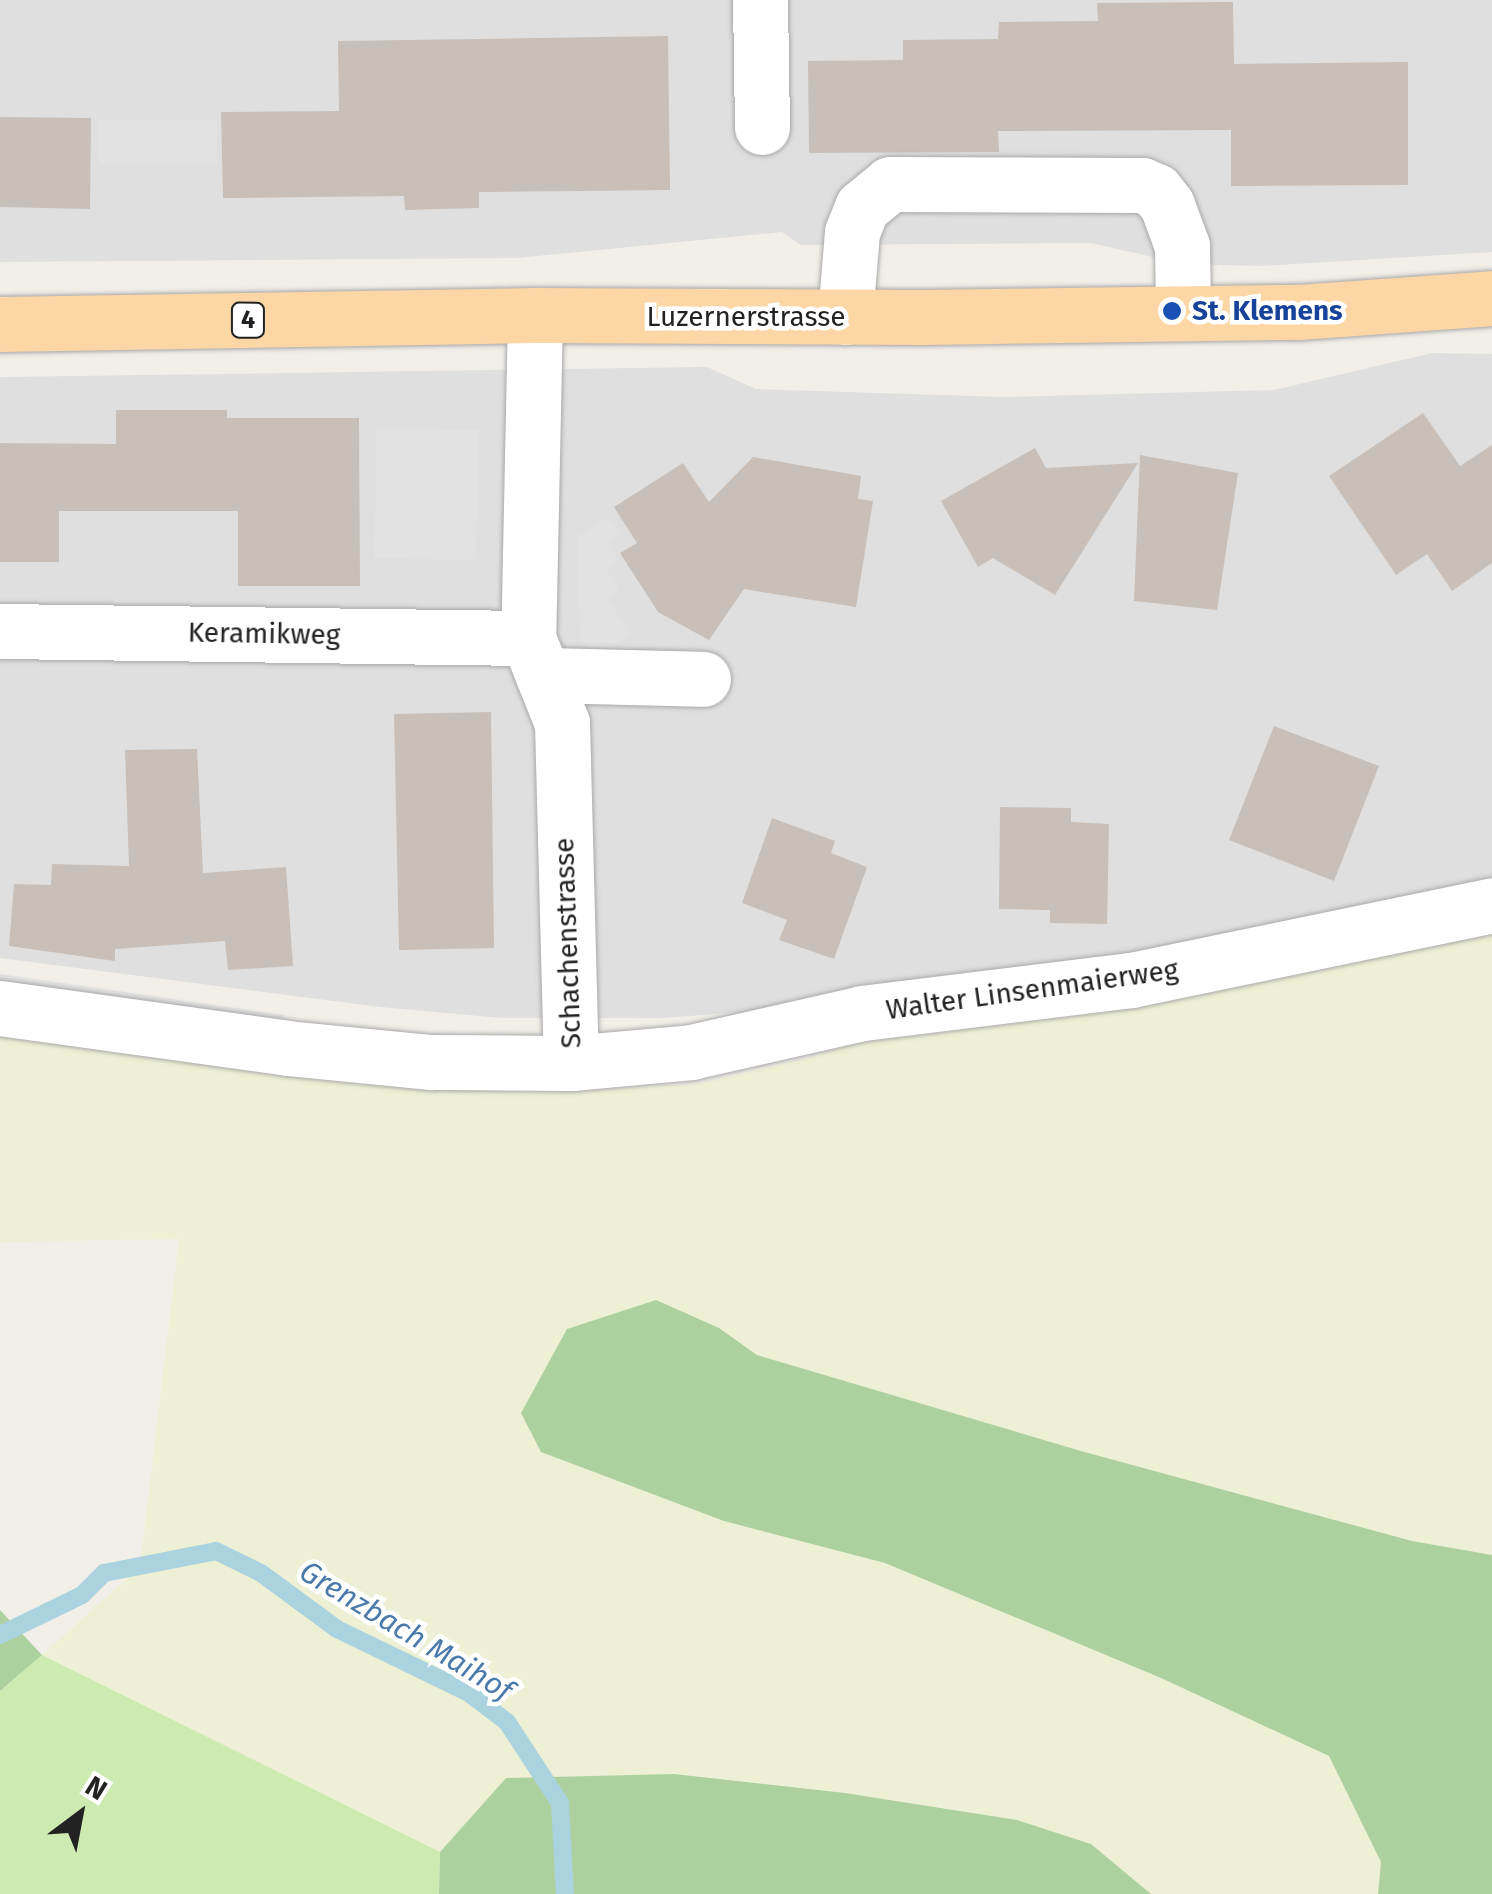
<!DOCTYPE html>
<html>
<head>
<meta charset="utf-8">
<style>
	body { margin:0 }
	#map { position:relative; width:1492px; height:1894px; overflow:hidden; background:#f2efe9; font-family:"Fira Sans",sans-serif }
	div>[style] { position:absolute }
	.residential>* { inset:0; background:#e0dfdf }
	.farmland>* { inset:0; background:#eef0d5 }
	.grass>* { inset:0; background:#cdebb0 }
	.forest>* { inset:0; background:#add19e }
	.parking>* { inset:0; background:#e2e2e2 }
	.stream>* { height:18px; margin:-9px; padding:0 9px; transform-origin:9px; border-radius:9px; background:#aad3df }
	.building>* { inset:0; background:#c7bfb8 }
	.roads { filter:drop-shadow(0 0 2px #a9a9a9) drop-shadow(0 0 2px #a9a9a9) }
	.minor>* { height:55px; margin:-27.5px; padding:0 27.5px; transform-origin:27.5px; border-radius:27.5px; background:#fff }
	.major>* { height:55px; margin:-27.5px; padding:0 27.5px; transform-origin:27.5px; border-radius:27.5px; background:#fcd6a4 }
	.dots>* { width:28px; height:28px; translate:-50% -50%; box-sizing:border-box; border:5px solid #fff; border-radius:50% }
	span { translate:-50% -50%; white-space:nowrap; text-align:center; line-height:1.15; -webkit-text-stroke:9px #fff; paint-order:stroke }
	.shield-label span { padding:2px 8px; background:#fff; border:2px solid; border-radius:8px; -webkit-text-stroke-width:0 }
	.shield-label { font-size:25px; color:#222; font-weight:700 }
	.transit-label { font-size:28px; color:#164399; font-weight:700 }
	.left { translate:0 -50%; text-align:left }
	.street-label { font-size:28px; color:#222 }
	.water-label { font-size:30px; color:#4a7aab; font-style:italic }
	.north { position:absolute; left:30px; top:1764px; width:100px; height:100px; -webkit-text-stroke:8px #fff; paint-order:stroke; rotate:32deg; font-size:28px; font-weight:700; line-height:40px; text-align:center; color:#222 }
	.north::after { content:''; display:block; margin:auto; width:35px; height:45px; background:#222; clip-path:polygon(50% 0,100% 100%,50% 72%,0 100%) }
</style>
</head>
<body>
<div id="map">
	<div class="residential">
		<div style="clip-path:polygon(0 0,1492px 0,1492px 252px,1263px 266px,1183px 264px,1091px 243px,801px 245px,782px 232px,517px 258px,0 262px)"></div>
		<div style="clip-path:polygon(1432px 353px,1492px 354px,1492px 896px,810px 1007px,663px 1018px,501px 1018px,380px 1007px,0 958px,0 377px,707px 367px,756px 389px,1003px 397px,1274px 390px)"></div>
	</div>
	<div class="farmland">
		<div style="clip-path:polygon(1492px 923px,1492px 1555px,1412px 1541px,1081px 1451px,757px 1355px,719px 1328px,522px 1413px,541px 1452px,724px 1521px,885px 1563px,1161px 1678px,1330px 1756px,1381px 1862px,1378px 1894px,1151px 1894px,1091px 1844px,1017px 1820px,845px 1793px,674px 1774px,506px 1778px,440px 1852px,42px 1655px,140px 1567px,179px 1239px,0 1242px,0 1028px,423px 1082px,590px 1090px,698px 1084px,817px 1056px,876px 1035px)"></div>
	</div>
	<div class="grass">
		<div style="clip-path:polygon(42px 1655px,440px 1852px,439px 1894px,0 1894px,0 1691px)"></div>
	</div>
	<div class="forest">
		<div style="clip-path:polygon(656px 1300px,719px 1328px,757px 1355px,1081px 1451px,1412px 1541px,1492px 1555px,1492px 1894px,1378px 1894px,1381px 1862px,1329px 1756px,1161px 1678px,885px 1563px,724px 1521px,541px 1452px,521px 1413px,567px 1329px)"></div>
		<div style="clip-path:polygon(0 1610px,42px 1655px,0 1691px)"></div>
		<div style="clip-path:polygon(674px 1774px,845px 1793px,1017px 1820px,1091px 1844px,1151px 1894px,439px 1894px,440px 1852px,506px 1778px)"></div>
	</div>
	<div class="parking">
		<div style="clip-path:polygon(99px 119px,217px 120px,217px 164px,99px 164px)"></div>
		<div style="clip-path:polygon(377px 428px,479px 430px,476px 560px,374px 558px)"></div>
		<div style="clip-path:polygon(609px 517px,621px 535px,608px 543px,619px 562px,607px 569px,619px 590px,607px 597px,630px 635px,598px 656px,580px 639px,577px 537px)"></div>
		<div style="clip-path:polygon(0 974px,284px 1015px,281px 1034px,0 993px)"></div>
	</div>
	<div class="stream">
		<div style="left:0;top:1635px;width:91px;rotate:-26deg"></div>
		<div style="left:82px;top:1595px;width:31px;rotate:-45deg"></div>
		<div style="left:104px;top:1573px;width:114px;rotate:-11.1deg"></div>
		<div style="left:216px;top:1551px;width:50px;rotate:26.1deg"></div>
		<div style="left:261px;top:1573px;width:94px;rotate:36.4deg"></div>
		<div style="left:337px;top:1629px;width:147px;rotate:25.9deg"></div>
		<div style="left:469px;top:1693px;width:48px;rotate:37.3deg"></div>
		<div style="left:507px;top:1722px;width:97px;rotate:56.8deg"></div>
		<div style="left:560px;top:1803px;width:91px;rotate:86.9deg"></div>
	</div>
	<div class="building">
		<div style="clip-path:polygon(1233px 2px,1234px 64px,1408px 62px,1408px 185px,1231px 186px,1231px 130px,998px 131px,999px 152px,809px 153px,808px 61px,903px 60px,903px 40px,998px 39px,999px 22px,1098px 21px,1097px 3px)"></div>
		<div style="clip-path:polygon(668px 36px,670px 190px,479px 192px,479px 208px,405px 210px,404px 196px,223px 198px,221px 112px,339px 111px,338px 41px)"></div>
		<div style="clip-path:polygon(0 117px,91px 118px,90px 209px,0 207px)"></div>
		<div style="clip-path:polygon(116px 410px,227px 410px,227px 418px,359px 418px,360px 586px,238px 586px,238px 511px,59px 511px,59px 562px,0 562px,0 443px,116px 444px)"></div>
		<div style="clip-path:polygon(1423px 413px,1460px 466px,1492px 445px,1492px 563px,1452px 591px,1427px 554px,1396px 575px,1329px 476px)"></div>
		<div style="clip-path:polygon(1035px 448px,1046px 468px,1138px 463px,1055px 595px,993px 558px,978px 567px,941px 501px)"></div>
		<div style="clip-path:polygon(1140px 455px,1238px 473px,1217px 610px,1134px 601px)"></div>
		<div style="clip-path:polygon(753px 457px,861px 476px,858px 499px,873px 501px,856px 607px,744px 589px,709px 640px,658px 612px,620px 553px,637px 543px,614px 507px,683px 463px,709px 502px)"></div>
		<div style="clip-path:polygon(491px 712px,494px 948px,399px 950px,394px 714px)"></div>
		<div style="clip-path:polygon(1274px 726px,1379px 766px,1334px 881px,1229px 840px)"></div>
		<div style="clip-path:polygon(197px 749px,203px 873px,286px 867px,293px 966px,228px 970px,225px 941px,115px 949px,115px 961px,9px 946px,14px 884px,51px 885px,52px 864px,129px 866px,125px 750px)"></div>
		<div style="clip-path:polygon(1000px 807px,1071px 808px,1071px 822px,1109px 824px,1107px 924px,1050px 923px,1050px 910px,999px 909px)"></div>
		<div style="clip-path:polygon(772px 818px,835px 841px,831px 853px,867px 867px,834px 959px,779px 940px,787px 920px,742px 903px)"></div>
	</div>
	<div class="roads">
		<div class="minor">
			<div style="left:760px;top:0;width:127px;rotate:89.1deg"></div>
			<div style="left:535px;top:315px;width:323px;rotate:91.2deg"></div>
			<div style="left:528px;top:638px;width:92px;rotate:68.2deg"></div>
			<div style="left:562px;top:723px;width:340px;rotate:88.5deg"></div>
			<div style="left:845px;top:317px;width:85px;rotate:-85.3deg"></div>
			<div style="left:852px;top:232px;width:27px;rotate:-68deg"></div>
			<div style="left:862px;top:207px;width:36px;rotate:-39deg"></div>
			<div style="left:890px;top:184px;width:252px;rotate:0.2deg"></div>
			<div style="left:1142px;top:185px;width:15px;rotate:23deg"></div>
			<div style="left:1156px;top:191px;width:18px;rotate:52deg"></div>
			<div style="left:1167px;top:205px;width:44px;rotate:69.9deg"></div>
			<div style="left:1182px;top:246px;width:65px;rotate:89.1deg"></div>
			<div style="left:0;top:631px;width:528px;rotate:0.76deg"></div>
			<div style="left:543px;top:675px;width:160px;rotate:1.4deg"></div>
			<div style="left:0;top:1008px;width:290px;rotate:7.9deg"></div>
			<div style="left:287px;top:1048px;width:145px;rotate:5.6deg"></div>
			<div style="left:431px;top:1062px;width:140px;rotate:0.4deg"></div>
			<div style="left:571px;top:1063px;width:121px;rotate:-5.2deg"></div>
			<div style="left:691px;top:1052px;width:175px;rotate:-12.8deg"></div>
			<div style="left:862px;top:1013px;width:271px;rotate:-7deg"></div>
			<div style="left:1131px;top:980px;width:369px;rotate:-11.7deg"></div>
		</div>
		<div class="major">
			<div style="left:0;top:324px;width:535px;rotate:-0.96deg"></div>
			<div style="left:535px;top:315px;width:387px;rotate:0.3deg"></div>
			<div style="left:922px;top:317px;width:376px;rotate:-0.8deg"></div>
			<div style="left:1298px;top:312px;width:195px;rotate:-4.1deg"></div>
		</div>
	</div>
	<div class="dots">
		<div style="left:1172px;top:311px;background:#1a4fb4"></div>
	</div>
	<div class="shield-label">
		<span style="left:248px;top:320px">4</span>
	</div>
	<div class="transit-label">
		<span class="left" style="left:1192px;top:311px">St. Klemens</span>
	</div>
	<div class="street-label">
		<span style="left:746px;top:317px">Luzernerstrasse</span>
		<span style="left:264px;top:634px;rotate:1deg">Keramikweg</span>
		<span style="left:568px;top:943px;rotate:-92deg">Schachenstrasse</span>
		<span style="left:1032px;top:990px;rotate:-8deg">Walter Linsenmaierweg</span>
	</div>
	<div class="water-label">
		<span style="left:406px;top:1631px;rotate:31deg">Grenzbach Maihof</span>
	</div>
	<div class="north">N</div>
</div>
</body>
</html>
